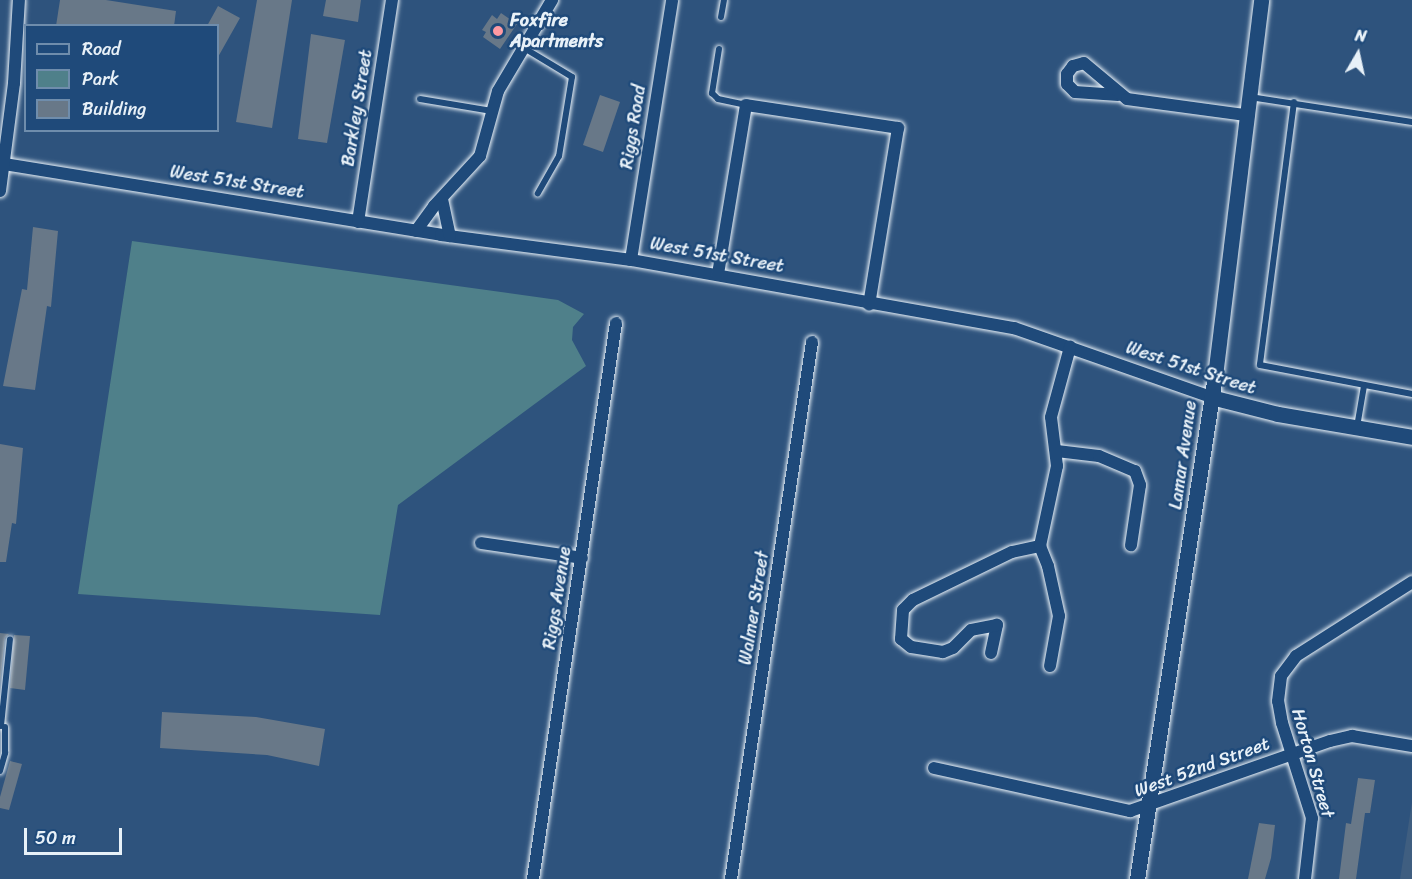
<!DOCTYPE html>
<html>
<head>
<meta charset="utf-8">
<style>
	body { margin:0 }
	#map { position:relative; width:1412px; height:879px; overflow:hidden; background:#2e537d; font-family:Sriracha,sans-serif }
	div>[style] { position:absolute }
	.built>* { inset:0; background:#3f5e80 }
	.green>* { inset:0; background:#4f808a }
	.building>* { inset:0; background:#687888 }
	.roads { filter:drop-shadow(0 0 2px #e8f1f8) drop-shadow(0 0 2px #e8f1f8) }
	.service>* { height:6px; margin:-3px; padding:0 3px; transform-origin:3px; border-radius:3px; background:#1f4a7a }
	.minor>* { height:12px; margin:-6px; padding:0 6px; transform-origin:6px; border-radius:6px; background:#1f4a7a }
	.tertiary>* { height:15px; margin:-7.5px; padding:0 7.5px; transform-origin:7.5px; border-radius:7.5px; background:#1f4a7a }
	.dots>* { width:16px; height:16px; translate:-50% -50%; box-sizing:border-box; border:3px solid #1f4a7a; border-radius:50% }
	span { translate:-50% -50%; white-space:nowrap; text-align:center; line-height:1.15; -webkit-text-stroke:5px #1f4a7a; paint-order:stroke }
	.poi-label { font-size:18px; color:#e8f1f8; font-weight:700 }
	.left { translate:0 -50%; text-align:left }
	.street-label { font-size:18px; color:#e8f1f8 }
	.legend { position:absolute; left:24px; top:24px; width:195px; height:108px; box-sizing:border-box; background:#1f4a7a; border:2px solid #6f8dac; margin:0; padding:8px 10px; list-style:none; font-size:18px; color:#e8f1f8 }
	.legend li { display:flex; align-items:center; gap:12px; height:30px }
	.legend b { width:30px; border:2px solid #6f8dac }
	.north { position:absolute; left:1328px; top:24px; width:60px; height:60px; -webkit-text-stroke:4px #1f4a7a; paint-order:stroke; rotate:9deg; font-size:16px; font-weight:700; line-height:24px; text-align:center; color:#e8f1f8 }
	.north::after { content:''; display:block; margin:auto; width:21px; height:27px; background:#e8f1f8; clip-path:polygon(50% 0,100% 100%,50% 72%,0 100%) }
	.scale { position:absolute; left:24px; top:828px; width:98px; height:27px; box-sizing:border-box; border:3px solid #e8f1f8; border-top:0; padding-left:8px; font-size:18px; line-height:21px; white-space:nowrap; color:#e8f1f8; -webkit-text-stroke:4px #1f4a7a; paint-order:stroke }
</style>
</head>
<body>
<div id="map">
	<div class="built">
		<div style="clip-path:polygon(1412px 802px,1412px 879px,1400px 879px)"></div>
	</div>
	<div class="green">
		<div style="clip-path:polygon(132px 241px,558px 300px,584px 314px,573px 327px,572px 340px,586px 366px,398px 505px,380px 615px,78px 594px)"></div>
	</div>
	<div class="building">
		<div style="clip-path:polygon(60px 0,106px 0,176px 11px,174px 26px,56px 26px)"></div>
		<div style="clip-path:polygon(257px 0,292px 0,272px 128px,236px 122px)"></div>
		<div style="clip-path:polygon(326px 0,361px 0,358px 22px,323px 16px)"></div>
		<div style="clip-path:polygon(218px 6px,240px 18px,218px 57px,218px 26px,207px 26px)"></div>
		<div style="clip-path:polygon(501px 13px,517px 24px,500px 49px,483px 37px,486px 32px,482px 30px,492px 15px,497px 19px)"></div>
		<div style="clip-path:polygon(311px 34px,345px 40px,327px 143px,298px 139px)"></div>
		<div style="clip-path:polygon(600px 95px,620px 102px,603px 152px,583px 145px)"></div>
		<div style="clip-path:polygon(33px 227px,58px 231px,51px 307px,47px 306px,35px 390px,3px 386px,22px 289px,27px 290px)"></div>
		<div style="clip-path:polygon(0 444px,23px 448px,16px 524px,12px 523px,6px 562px,0 562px)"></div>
		<div style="clip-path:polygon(0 633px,9px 634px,5px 638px,0 685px)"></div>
		<div style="clip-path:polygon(14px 635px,30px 636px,25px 690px,10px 688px)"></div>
		<div style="clip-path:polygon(162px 712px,256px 717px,325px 729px,319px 766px,267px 755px,160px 748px)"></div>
		<div style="clip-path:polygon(10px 761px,22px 764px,9px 810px,0 808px,0 797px)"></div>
		<div style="clip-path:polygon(1358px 778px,1375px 780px,1370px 813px,1365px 813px,1356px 879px,1339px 879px,1346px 823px,1351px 824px)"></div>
		<div style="clip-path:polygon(1259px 823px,1275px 825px,1271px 858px,1265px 879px,1248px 879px)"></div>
	</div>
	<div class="roads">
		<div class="service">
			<div style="left:721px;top:17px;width:17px;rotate:-80deg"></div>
			<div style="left:524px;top:48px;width:56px;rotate:31.1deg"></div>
			<div style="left:572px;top:77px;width:80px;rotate:99.3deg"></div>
			<div style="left:559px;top:156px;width:43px;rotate:119.6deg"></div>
			<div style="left:719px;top:49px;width:45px;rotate:99deg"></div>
			<div style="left:712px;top:93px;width:8px;rotate:45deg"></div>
			<div style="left:718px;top:99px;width:29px;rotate:12deg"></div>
			<div style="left:1250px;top:97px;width:164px;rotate:8.8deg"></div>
			<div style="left:420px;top:99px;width:73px;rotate:9.5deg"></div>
			<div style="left:1294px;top:102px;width:265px;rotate:97.4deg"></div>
			<div style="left:1260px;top:365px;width:155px;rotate:10.8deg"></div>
			<div style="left:1357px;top:427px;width:42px;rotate:-80.3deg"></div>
			<div style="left:1px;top:726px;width:87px;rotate:-84.1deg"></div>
			<div style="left:0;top:771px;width:19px;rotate:-74deg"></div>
			<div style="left:5px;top:753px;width:26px;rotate:-90deg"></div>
		</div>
		<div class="minor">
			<div style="left:1118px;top:95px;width:43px;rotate:-176deg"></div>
			<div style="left:1075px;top:92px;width:11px;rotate:-135deg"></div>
			<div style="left:1067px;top:84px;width:10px;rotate:-90deg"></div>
			<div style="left:1067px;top:74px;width:10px;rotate:-53deg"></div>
			<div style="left:1073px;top:66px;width:11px;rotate:-15deg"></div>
			<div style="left:1084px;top:63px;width:56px;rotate:39.9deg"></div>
			<div style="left:1127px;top:99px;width:120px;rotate:7.7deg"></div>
			<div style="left:4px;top:164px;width:443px;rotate:9.2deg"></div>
			<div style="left:441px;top:235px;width:192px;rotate:7.5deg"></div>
			<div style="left:631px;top:260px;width:389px;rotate:10.1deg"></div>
			<div style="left:1014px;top:328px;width:209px;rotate:19.3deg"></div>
			<div style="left:0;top:191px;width:109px;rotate:-82.6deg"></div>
			<div style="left:14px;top:83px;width:83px;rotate:-86.6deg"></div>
			<div style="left:442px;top:199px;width:38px;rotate:78deg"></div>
			<div style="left:358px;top:222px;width:225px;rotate:-81.3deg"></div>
			<div style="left:416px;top:231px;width:31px;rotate:-54deg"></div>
			<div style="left:434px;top:206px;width:68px;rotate:-47.4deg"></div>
			<div style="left:480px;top:156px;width:67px;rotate:-74.5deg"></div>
			<div style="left:498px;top:91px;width:106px;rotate:-59.3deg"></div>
			<div style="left:631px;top:260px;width:263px;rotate:-81deg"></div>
			<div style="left:718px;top:274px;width:171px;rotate:-80.6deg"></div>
			<div style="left:746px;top:105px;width:154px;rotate:8.6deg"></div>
			<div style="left:898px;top:128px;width:179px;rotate:99.3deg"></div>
			<div style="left:1057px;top:451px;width:42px;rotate:6.8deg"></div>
			<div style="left:1099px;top:456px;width:39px;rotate:23deg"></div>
			<div style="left:1135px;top:471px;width:15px;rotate:70deg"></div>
			<div style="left:1140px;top:485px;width:61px;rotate:98.5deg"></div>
			<div style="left:481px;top:543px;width:102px;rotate:8.4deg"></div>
			<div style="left:991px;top:653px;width:29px;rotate:-78deg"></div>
			<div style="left:997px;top:625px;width:26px;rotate:169deg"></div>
			<div style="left:971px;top:630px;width:25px;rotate:135deg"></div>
			<div style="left:953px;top:648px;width:11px;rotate:158deg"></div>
			<div style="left:943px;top:652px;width:32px;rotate:-171deg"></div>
			<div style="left:911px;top:647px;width:13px;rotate:-141deg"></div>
			<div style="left:901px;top:639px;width:29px;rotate:-86deg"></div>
			<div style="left:903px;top:610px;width:14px;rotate:-45deg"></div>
			<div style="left:913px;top:600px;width:110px;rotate:-25.9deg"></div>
			<div style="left:1012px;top:552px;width:29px;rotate:-12deg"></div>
			<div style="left:1050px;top:666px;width:51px;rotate:-79.8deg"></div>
			<div style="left:1059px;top:616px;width:51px;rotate:-102.4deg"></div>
			<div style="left:1048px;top:566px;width:22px;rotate:-112deg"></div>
			<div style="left:1040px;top:546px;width:82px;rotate:-78deg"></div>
			<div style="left:1057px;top:466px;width:49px;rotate:-97deg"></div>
			<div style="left:1051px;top:417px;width:73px;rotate:-74.8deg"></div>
			<div style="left:934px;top:768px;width:201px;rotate:12.4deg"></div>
			<div style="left:1130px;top:811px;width:212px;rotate:-19.3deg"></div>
			<div style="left:1330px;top:741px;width:23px;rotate:-13deg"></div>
			<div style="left:1352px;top:736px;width:61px;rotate:9.5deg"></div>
			<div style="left:533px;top:879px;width:562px;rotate:-81.51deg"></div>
			<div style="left:731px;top:879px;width:543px;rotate:-81.42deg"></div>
			<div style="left:1305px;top:879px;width:61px;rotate:-83.5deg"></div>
			<div style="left:1312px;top:818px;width:100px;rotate:-107.5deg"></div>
			<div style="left:1282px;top:723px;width:22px;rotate:-100deg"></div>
			<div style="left:1278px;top:701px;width:25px;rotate:-83deg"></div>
			<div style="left:1281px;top:676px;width:25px;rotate:-53deg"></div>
			<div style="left:1296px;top:656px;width:138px;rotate:-32.5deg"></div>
		</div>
		<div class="tertiary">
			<div style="left:1211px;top:397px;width:69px;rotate:14.2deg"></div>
			<div style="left:1278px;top:414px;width:136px;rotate:9.7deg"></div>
			<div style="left:1137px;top:879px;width:509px;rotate:-81.19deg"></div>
			<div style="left:1215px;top:376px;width:379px;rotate:-83deg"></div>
		</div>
	</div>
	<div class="dots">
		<div style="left:498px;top:31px;background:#ff9aa2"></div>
	</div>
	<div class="poi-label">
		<span class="left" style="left:510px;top:31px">Foxfire<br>Apartments</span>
	</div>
	<div class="street-label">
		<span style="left:357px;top:108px;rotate:-81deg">Barkley Street</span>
		<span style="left:633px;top:127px;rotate:-81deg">Riggs Road</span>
		<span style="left:237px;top:182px;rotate:9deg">West 51st Street</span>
		<span style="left:717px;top:255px;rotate:10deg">West 51st Street</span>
		<span style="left:1191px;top:368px;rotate:18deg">West 51st Street</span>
		<span style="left:1183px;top:455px;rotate:-82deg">Lamar Avenue</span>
		<span style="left:557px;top:598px;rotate:-81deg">Riggs Avenue</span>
		<span style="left:754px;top:608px;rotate:-81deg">Walmer Street</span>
		<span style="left:1313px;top:763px;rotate:74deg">Horton Street</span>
		<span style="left:1202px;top:767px;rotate:-20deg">West 52nd Street</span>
	</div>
	<ul class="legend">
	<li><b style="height:8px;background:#1f4a7a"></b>Road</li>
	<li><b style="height:16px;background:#4f808a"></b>Park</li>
	<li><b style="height:16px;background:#687888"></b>Building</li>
	</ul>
	<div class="north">N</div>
	<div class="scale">50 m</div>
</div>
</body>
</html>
